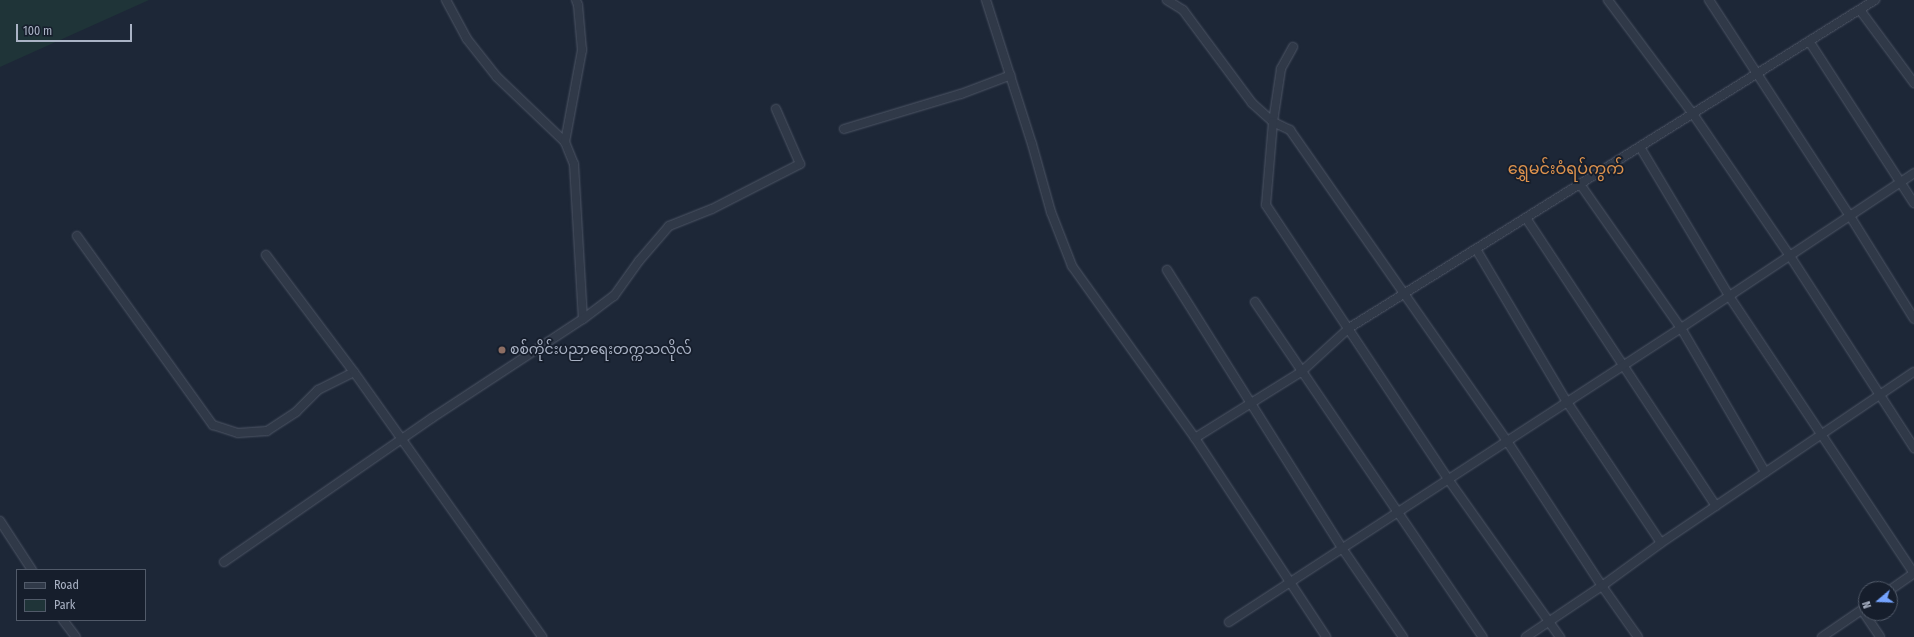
<!DOCTYPE html>
<html>
<head>
<meta charset="utf-8">
<style>
	body { margin:0 }
	#map { position:relative; width:1914px; height:637px; overflow:hidden; background:#1d2737; font-family:"Fira Sans Condensed","Noto Sans Myanmar",sans-serif }
	div>[style] { position:absolute }
	.green>* { inset:0; background:#1f3438 }
	.roads { filter:drop-shadow(0 0 1px #4e5666) drop-shadow(0 0 1px #4e5666) }
	.minor>* { height:8px; margin:-4px; padding:0 4px; transform-origin:4px; border-radius:4px; background:#303948 }
	.dots>* { width:11px; height:11px; translate:-50% -50%; box-sizing:border-box; border:2px solid #161e2c; border-radius:50% }
	span { translate:-50% -50%; white-space:nowrap; text-align:center; line-height:1.15; -webkit-text-stroke:3.5px #161e2c; paint-order:stroke }
	.poi-label { font-size:14px; color:#aab3c5 }
	.left { translate:0 -50%; text-align:left }
	.quarter-label { font-size:16px; color:#dd924d }
	.legend { position:absolute; left:16px; top:569px; width:130px; height:52px; box-sizing:border-box; background:#161e2c; border:1px solid #515a69; margin:0; padding:5px 7px; list-style:none; font-size:12px; color:#aab3c5 }
	.legend li { display:flex; align-items:center; gap:8px; height:20px }
	.legend b { width:20px; border:1px solid #515a69 }
	.north { position:absolute; left:1858px; top:581px; width:40px; height:40px; box-sizing:border-box; background:#161e2c; border:1px solid #515a69; border-radius:50%; rotate:251deg; font-size:11px; font-weight:700; line-height:16px; text-align:center; color:#aab3c5 }
	.north::after { content:''; display:block; margin:auto; width:14px; height:18px; background:#75a4ff; clip-path:polygon(50% 0,100% 100%,50% 72%,0 100%) }
	.scale { position:absolute; left:16px; top:24px; width:116px; height:18px; box-sizing:border-box; border:2px solid #aab3c5; border-top:0; padding-left:5px; font-size:12px; line-height:14px; white-space:nowrap; color:#aab3c5; -webkit-text-stroke:3px #161e2c; paint-order:stroke }
</style>
</head>
<body>
<div id="map">
	<div class="green">
		<div style="clip-path:polygon(0 0,149px 0,0 67px)"></div>
	</div>
	<div class="roads">
		<div class="minor">
			<div style="left:446px;top:0;width:44px;rotate:61.7deg"></div>
			<div style="left:467px;top:39px;width:48px;rotate:51.7deg"></div>
			<div style="left:497px;top:77px;width:94px;rotate:43.7deg"></div>
			<div style="left:565px;top:142px;width:24px;rotate:68deg"></div>
			<div style="left:574px;top:164px;width:155px;rotate:86.7deg"></div>
			<div style="left:986px;top:0;width:151px;rotate:72.3deg"></div>
			<div style="left:1032px;top:144px;width:71px;rotate:74.4deg"></div>
			<div style="left:1051px;top:212px;width:58px;rotate:68.7deg"></div>
			<div style="left:1072px;top:266px;width:211px;rotate:54.4deg"></div>
			<div style="left:1195px;top:438px;width:238px;rotate:56.6deg"></div>
			<div style="left:1167px;top:0;width:19px;rotate:32deg"></div>
			<div style="left:1183px;top:10px;width:116px;rotate:53.4deg"></div>
			<div style="left:1252px;top:103px;width:28px;rotate:42deg"></div>
			<div style="left:1273px;top:122px;width:19px;rotate:25deg"></div>
			<div style="left:1290px;top:130px;width:379px;rotate:55.1deg"></div>
			<div style="left:1507px;top:441px;width:173px;rotate:56.8deg"></div>
			<div style="left:1602px;top:586px;width:62px;rotate:54.8deg"></div>
			<div style="left:1608px;top:0;width:142px;rotate:53.3deg"></div>
			<div style="left:1693px;top:114px;width:172px;rotate:55.7deg"></div>
			<div style="left:1790px;top:256px;width:229px;rotate:57.1deg"></div>
			<div style="left:1709px;top:0;width:258px;rotate:56.9deg"></div>
			<div style="left:1850px;top:216px;width:121px;rotate:58.1deg"></div>
			<div style="left:1860px;top:10px;width:91px;rotate:53.5deg"></div>
			<div style="left:1809px;top:41px;width:193px;rotate:57.1deg"></div>
			<div style="left:1293px;top:47px;width:25px;rotate:119deg"></div>
			<div style="left:1281px;top:69px;width:54px;rotate:98.6deg"></div>
			<div style="left:1273px;top:122px;width:83px;rotate:94.8deg"></div>
			<div style="left:1266px;top:205px;width:329px;rotate:56.4deg"></div>
			<div style="left:1448px;top:479px;width:194px;rotate:54.7deg"></div>
			<div style="left:844px;top:129px;width:122px;rotate:-16.7deg"></div>
			<div style="left:961px;top:94px;width:53px;rotate:-20.8deg"></div>
			<div style="left:565px;top:142px;width:94px;rotate:-79.5deg"></div>
			<div style="left:582px;top:50px;width:45px;rotate:-95.1deg"></div>
			<div style="left:578px;top:5px;width:5px;rotate:-112deg"></div>
			<div style="left:1640px;top:147px;width:174px;rotate:59.1deg"></div>
			<div style="left:1729px;top:296px;width:333px;rotate:56.3deg"></div>
			<div style="left:1580px;top:184px;width:176px;rotate:55deg"></div>
			<div style="left:1681px;top:328px;width:167px;rotate:59.7deg"></div>
			<div style="left:1526px;top:218px;width:345px;rotate:56.6deg"></div>
			<div style="left:77px;top:236px;width:233px;rotate:54.3deg"></div>
			<div style="left:213px;top:425px;width:26px;rotate:18deg"></div>
			<div style="left:238px;top:433px;width:29px;rotate:-4deg"></div>
			<div style="left:267px;top:431px;width:35px;rotate:-33deg"></div>
			<div style="left:296px;top:412px;width:31px;rotate:-45deg"></div>
			<div style="left:318px;top:390px;width:40px;rotate:-26.6deg"></div>
			<div style="left:1476px;top:249px;width:178px;rotate:59.3deg"></div>
			<div style="left:1567px;top:402px;width:169px;rotate:56.3deg"></div>
			<div style="left:266px;top:255px;width:146px;rotate:53.1deg"></div>
			<div style="left:354px;top:372px;width:325px;rotate:54.6deg"></div>
			<div style="left:1167px;top:270px;width:328px;rotate:57.8deg"></div>
			<div style="left:1342px;top:548px;width:108px;rotate:55.6deg"></div>
			<div style="left:1255px;top:302px;width:405px;rotate:55.8deg"></div>
			<div style="left:1195px;top:438px;width:125px;rotate:-31.9deg"></div>
			<div style="left:1301px;top:372px;width:65px;rotate:-42.5deg"></div>
			<div style="left:1349px;top:328px;width:620px;rotate:-31.95deg"></div>
			<div style="left:0;top:521px;width:59px;rotate:56.9deg"></div>
			<div style="left:224px;top:562px;width:253px;rotate:-34.7deg"></div>
			<div style="left:432px;top:418px;width:181px;rotate:-33.3deg"></div>
			<div style="left:583px;top:319px;width:39px;rotate:-37deg"></div>
			<div style="left:614px;top:296px;width:43px;rotate:-54.5deg"></div>
			<div style="left:639px;top:261px;width:46px;rotate:-49.4deg"></div>
			<div style="left:669px;top:226px;width:46px;rotate:-21.6deg"></div>
			<div style="left:712px;top:209px;width:99px;rotate:-27.1deg"></div>
			<div style="left:800px;top:164px;width:60px;rotate:-113.6deg"></div>
			<div style="left:1890px;top:590px;width:29px;rotate:-35deg"></div>
			<div style="left:1862px;top:610px;width:32px;rotate:56deg"></div>
			<div style="left:63px;top:620px;width:21px;rotate:53deg"></div>
			<div style="left:1229px;top:622px;width:539px;rotate:-33.04deg"></div>
			<div style="left:1681px;top:328px;width:280px;rotate:-33.6deg"></div>
			<div style="left:1526px;top:637px;width:92px;rotate:-33.9deg"></div>
			<div style="left:1602px;top:586px;width:73px;rotate:-36.1deg"></div>
			<div style="left:1661px;top:543px;width:305px;rotate:-34.1deg"></div>
			<div style="left:1822px;top:637px;width:53px;rotate:-34.3deg"></div>
		</div>
	</div>
	<div class="dots">
		<div style="left:502px;top:350px;background:#8d6e63"></div>
	</div>
	<div class="poi-label">
		<span class="left" style="left:510px;top:350px">စစ်ကိုင်းပညာရေးတက္ကသလိုလ်</span>
	</div>
	<div class="quarter-label">
		<span style="left:1566px;top:169px">ရွှေမင်းဝံရပ်ကွက်</span>
	</div>
	<ul class="legend">
	<li><b style="height:5px;background:#303948"></b>Road</li>
	<li><b style="height:11px;background:#1f3438"></b>Park</li>
	</ul>
	<div class="north">N</div>
	<div class="scale">100 m</div>
</div>
</body>
</html>
